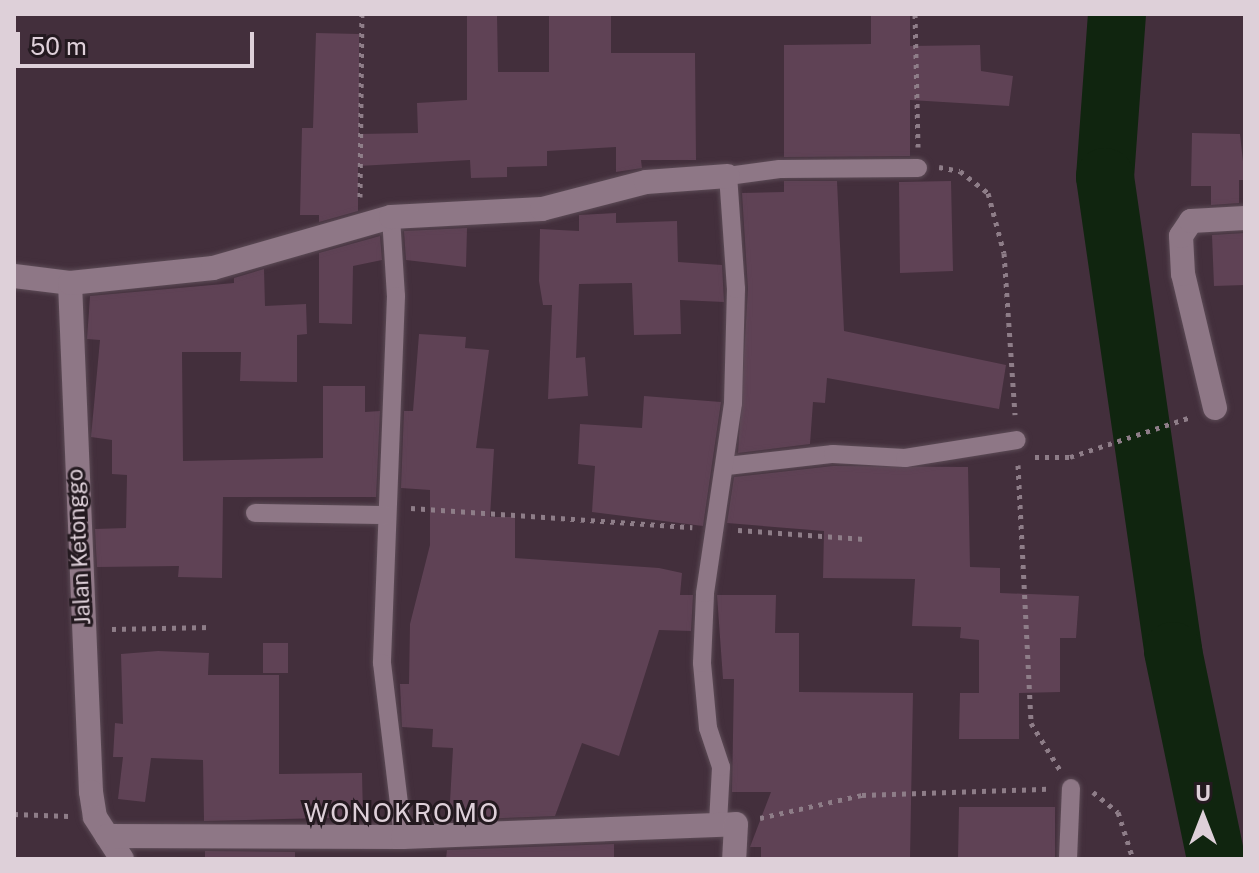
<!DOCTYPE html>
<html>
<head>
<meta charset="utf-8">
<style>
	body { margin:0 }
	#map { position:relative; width:1259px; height:873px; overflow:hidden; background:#432f3c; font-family:"Public Sans",sans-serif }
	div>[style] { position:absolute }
	.river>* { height:58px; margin:-29px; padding:0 29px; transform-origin:29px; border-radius:29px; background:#10250f }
	.building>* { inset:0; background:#5f4255 }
	.path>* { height:5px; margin-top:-2.5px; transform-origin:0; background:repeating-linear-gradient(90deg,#8e7d88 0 4px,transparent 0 10px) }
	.roads { filter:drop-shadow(0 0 2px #5c4b56) drop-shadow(0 0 2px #5c4b56) }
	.service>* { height:18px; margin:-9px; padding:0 9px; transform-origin:9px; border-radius:9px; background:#8e7786 }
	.minor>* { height:24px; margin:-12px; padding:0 12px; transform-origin:12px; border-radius:12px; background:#8e7786 }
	span { translate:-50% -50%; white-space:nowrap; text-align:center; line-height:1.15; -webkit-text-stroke:6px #241a20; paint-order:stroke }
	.street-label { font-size:22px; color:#ded0d9 }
	.quarter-label { font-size:26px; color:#ded0d9; letter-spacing:2px }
	.frame { position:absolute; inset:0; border:16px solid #ded0d9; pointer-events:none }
	.north { position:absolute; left:1163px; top:777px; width:80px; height:80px; -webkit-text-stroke:6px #241a20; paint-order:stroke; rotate:0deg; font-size:22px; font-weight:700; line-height:32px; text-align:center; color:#ded0d9 }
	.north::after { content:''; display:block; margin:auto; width:28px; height:36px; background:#ded0d9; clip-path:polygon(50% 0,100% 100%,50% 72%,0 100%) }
	.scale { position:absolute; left:16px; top:32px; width:238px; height:36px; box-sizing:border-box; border:4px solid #ded0d9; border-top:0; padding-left:10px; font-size:24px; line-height:28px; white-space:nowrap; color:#ded0d9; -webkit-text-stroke:6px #241a20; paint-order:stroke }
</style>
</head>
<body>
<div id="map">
	<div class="river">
		<div style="left:1117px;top:14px;width:163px;rotate:94.2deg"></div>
		<div style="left:1105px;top:177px;width:479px;rotate:81.8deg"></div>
		<div style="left:1173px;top:651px;width:212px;rotate:78.3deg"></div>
	</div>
	<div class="building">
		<div style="clip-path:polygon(467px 14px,497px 14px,498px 72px,549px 72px,549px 14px,611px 14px,611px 53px,695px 53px,696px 160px,641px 160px,642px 168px,616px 172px,616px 147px,547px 151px,547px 166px,507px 167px,507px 177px,471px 178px,470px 160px,358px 166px,358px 211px,319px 222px,319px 215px,300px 215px,302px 128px,313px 128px,316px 33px,359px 34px,359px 134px,418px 133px,417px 103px,467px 100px)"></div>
		<div style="clip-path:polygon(871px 14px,910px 14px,910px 46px,980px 45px,981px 71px,1013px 76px,1009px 106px,910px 100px,910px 156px,784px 157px,784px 45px,871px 44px)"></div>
		<div style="clip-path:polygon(1192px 133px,1240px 134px,1245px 180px,1239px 180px,1239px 203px,1211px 205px,1211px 186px,1191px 186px)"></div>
		<div style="clip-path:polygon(784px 181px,837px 181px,844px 331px,1006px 365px,999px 409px,827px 378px,825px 403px,813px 402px,810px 444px,738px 453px,748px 289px,742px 193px,784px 192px)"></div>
		<div style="clip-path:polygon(951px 181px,953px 271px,900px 273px,899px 182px)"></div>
		<div style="clip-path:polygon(616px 213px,616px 223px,677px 221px,678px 262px,722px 265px,724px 302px,680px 300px,681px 334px,634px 335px,632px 283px,579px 284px,576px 358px,585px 357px,588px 396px,548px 399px,552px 305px,543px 305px,539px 281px,540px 229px,579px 231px,579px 215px)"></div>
		<div style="clip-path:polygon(467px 228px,466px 267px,406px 260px,404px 231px)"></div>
		<div style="clip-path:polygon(1245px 233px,1245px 285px,1214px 286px,1212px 235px)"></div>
		<div style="clip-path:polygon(380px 236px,382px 260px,353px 266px,352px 324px,319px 323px,319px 253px)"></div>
		<div style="clip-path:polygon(264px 269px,265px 306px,306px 304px,307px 334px,297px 335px,297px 382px,240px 381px,241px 352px,182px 352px,183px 461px,323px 458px,323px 386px,365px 386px,365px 412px,380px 411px,376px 497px,223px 497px,222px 578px,178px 577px,179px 566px,97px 567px,95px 529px,126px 528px,127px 475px,112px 474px,112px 440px,91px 437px,100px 340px,87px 339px,90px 296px,234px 283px,234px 278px)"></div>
		<div style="clip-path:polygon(419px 334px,466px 337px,465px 348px,489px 350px,476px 448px,494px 449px,490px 517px,515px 517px,515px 558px,659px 568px,682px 573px,680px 595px,693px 595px,691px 631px,659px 630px,619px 756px,582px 743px,555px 816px,449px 820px,453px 748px,432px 747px,433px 729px,402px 727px,400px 684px,409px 684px,410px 624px,430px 545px,430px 490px,401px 488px,404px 411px,413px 411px)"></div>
		<div style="clip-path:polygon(644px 396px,721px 402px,703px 526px,592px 512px,595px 466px,578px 464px,580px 424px,642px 428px)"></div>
		<div style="clip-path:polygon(833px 466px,968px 467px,970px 567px,1000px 568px,1000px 593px,1079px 596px,1076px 638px,1060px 638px,1060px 692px,1019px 693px,1019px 739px,959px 739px,960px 693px,979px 693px,979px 640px,960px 638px,961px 627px,912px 626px,915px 579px,823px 578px,824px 531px,727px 523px,734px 477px)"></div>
		<div style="clip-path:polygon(717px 595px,776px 595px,775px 633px,799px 633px,799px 692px,913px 693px,910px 859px,761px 859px,761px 847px,750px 847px,771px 792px,732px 792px,734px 679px,723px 679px)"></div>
		<div style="clip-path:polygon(263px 643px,288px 643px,288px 673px,263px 673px)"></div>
		<div style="clip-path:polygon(158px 651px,209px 653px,208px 675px,279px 675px,279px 774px,362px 773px,363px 817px,204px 821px,203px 760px,151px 758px,145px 802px,118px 799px,123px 757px,113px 757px,115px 723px,123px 724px,121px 654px)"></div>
		<div style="clip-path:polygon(959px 807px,1055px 807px,1055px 859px,958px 859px)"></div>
		<div style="clip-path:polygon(614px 844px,614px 859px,446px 859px,447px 850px)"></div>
		<div style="clip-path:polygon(205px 851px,295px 852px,295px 859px,205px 859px)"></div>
	</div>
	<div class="path">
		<div style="left:915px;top:14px;width:133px;rotate:88.7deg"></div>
		<div style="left:939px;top:167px;width:21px;rotate:11deg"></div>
		<div style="left:960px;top:171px;width:36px;rotate:38deg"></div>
		<div style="left:988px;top:193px;width:62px;rotate:75.1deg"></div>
		<div style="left:1004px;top:253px;width:162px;rotate:86.1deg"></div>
		<div style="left:360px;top:197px;width:183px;rotate:-89.4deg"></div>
		<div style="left:1035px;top:457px;width:35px"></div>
		<div style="left:1070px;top:457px;width:127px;rotate:-18.3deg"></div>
		<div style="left:1018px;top:465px;width:258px;rotate:87.1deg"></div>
		<div style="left:1031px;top:723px;width:55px;rotate:58.3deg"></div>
		<div style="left:411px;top:508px;width:282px;rotate:3.9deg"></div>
		<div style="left:738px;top:530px;width:127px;rotate:4.1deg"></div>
		<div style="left:112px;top:629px;width:99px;rotate:-1.2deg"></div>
		<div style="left:1093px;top:792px;width:32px;rotate:39deg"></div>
		<div style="left:1118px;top:812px;width:49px;rotate:72.3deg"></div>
		<div style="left:14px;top:814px;width:55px;rotate:2.1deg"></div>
		<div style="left:760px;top:818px;width:105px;rotate:-12.7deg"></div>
		<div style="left:862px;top:795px;width:185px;rotate:-1.9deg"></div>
	</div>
	<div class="roads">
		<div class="service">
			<div style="left:391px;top:217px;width:79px;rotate:86.4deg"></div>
			<div style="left:396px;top:296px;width:367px;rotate:92.2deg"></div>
			<div style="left:382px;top:663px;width:175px;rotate:83.1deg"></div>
			<div style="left:727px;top:466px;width:107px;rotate:-6.5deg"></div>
			<div style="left:833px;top:454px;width:72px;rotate:3.2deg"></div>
			<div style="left:905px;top:458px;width:113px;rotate:-9.1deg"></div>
			<div style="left:255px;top:513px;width:131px;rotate:0.9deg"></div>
			<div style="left:718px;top:823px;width:56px;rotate:-86.9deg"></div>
			<div style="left:721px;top:767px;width:41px;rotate:-108.4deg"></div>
			<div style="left:708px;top:728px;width:65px;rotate:-95.3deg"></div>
			<div style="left:702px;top:663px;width:70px;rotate:-87.5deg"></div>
			<div style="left:705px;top:593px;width:192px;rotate:-81.6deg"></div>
			<div style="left:733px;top:403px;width:114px;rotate:-88.5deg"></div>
			<div style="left:736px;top:289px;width:113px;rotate:-94deg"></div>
			<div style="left:728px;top:176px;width:52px;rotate:-7.7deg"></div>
			<div style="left:780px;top:169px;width:138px;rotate:-0.4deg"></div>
			<div style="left:1068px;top:859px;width:71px;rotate:-87.6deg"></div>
		</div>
		<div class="minor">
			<div style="left:14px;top:276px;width:56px;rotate:7.1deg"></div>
			<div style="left:70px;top:283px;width:509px;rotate:87.64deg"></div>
			<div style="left:91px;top:792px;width:25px;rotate:81deg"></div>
			<div style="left:95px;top:817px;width:50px;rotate:57.3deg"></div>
			<div style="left:70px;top:283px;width:144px;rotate:-6deg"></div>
			<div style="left:213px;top:268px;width:185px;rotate:-16deg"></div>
			<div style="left:391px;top:217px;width:151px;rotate:-3deg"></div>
			<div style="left:542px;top:209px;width:107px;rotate:-14.6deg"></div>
			<div style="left:646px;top:182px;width:82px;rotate:-4.2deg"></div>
			<div style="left:1215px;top:408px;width:138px;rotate:-103.4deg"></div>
			<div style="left:1183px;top:274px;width:38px;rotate:-93deg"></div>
			<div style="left:1181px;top:236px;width:18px;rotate:-56deg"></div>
			<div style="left:1191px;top:221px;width:54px;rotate:-3.2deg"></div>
			<div style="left:107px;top:836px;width:296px;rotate:0.2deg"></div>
			<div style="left:403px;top:837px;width:333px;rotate:-2.2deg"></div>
			<div style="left:736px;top:824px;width:35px;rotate:93deg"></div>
		</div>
	</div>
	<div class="street-label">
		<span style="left:79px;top:547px;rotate:-93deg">Jalan Ketonggo</span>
	</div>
	<div class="quarter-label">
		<span style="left:402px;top:813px">WONOKROMO</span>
	</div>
	<div class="frame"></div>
	<div class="north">U</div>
	<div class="scale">50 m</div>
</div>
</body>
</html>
